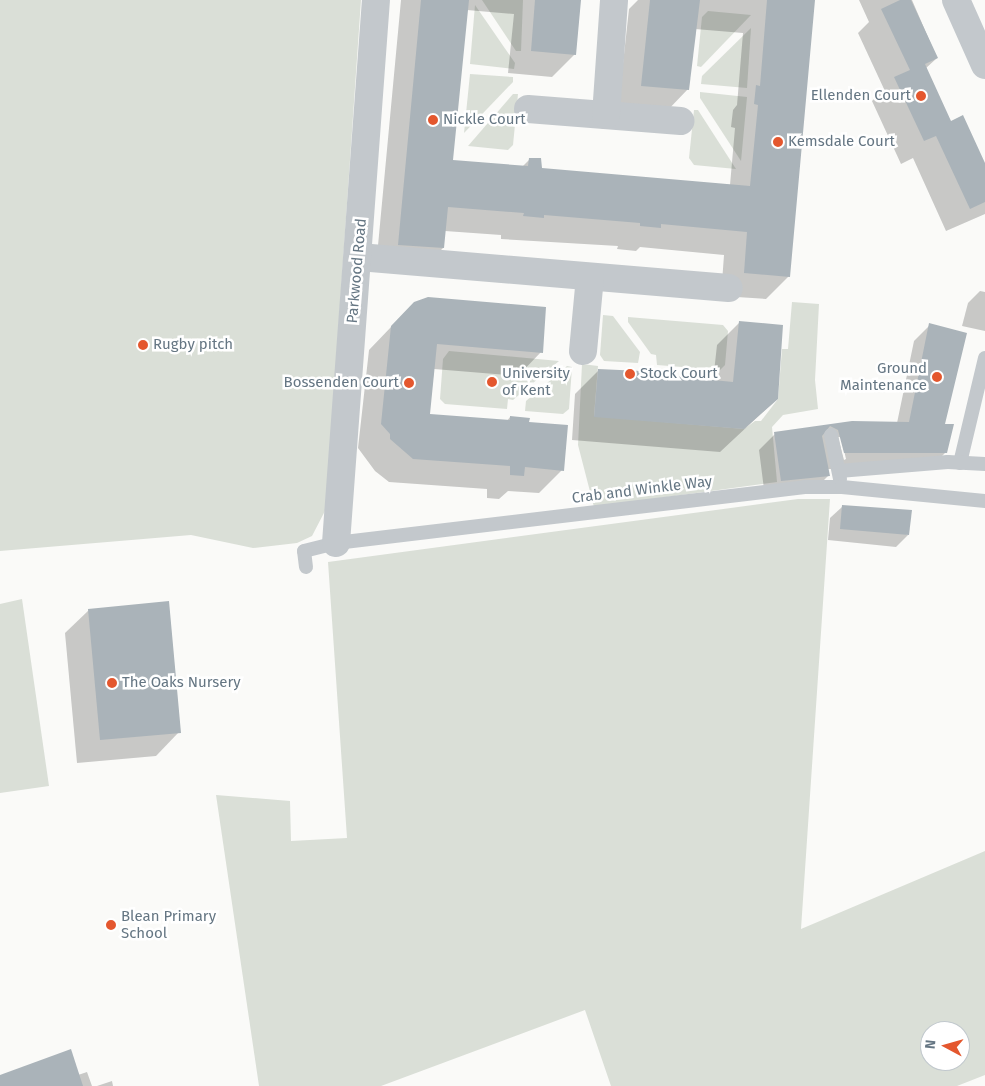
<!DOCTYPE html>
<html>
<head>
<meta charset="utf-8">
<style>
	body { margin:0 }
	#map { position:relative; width:985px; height:1086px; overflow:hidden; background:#fafaf8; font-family:"Fira Sans",sans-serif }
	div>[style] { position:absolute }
	.green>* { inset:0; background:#dadfd7 }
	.shadow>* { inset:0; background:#0003 }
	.building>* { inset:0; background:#aab3b9 }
	.lane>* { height:14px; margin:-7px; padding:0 7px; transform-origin:7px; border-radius:7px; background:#c3c8cc }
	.street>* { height:28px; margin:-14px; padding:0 14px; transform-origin:14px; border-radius:14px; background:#c3c8cc }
	.dots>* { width:14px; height:14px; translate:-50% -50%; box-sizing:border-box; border:2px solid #fff; border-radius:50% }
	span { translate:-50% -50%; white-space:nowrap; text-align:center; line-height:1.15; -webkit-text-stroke:5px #fff; paint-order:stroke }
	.poi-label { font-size:15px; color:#657683 }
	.right { translate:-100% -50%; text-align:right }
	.left { translate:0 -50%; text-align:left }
	.street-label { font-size:15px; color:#657683 }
	.north { position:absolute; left:920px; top:1021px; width:50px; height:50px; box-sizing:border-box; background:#fff; border:1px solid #c1c8cd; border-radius:50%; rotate:276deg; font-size:14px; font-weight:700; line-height:20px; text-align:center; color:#657683 }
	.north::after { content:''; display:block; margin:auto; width:18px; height:22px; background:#e4572e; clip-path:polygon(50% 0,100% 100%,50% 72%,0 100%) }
</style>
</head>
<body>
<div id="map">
	<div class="green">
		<div style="clip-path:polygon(0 0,361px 0,326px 509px,312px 536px,297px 543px,253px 548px,191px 535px,0 551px)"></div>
		<div style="clip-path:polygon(482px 0,523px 0,521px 51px,516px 51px)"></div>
		<div style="clip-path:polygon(475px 5px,515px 63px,514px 69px,470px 64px)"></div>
		<div style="clip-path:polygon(708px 11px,751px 15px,701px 67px,697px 66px,702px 17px)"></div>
		<div style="clip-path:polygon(751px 28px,747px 88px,701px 84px,702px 76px)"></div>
		<div style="clip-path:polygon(470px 74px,513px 77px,513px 82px,464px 133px)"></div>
		<div style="clip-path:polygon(700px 92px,747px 97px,741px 161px,700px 98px)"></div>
		<div style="clip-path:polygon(513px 94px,518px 94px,513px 145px,508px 150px,468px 146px)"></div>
		<div style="clip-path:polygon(694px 110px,698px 110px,736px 169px,694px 165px,689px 158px)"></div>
		<div style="clip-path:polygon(792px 302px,819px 304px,815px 380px,818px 409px,783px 415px,772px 427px,777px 482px,594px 507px,578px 445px,582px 364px,598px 366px,594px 416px,744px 429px,755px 421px,761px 421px,778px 399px,782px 349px,788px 349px)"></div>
		<div style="clip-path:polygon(603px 315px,613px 316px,640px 352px,638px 363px,604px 361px,600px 355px)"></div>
		<div style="clip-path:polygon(628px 317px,723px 325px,728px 331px,725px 365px,720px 370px,657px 365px,656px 355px,651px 354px,628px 322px)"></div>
		<div style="clip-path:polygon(449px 351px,559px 361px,513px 400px,508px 399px,507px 409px,445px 404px,440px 399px,443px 359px)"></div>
		<div style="clip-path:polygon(567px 366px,572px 367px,569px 409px,563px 414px,525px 411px,526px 401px)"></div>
		<div style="clip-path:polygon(evenodd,798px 499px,830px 499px,801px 929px,985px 851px,985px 1075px,957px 1086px,611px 1086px,585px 1010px,381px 1086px,259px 1086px,216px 795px,290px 801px,291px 841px,347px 838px,328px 562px,798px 499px,930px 1031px,960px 1031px,960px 1061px,930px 1061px,930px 1031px)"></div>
		<div style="clip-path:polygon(22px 599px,49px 786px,0 793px,0 604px)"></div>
	</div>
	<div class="shadow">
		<div style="clip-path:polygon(401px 0,580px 0,575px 54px,552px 77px,508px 73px,514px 14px,467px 10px,452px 161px,522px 167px,530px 159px,541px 169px,730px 185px,735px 128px,731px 127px,733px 110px,737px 105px,743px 33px,695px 29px,688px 89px,665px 113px,618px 109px,629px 9px,638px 0,813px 0,789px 276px,766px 299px,721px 296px,724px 255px,640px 247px,636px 251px,617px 249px,618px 246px,501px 239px,501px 235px,445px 231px,443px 248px,420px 271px,376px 267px)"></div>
		<div style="clip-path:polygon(859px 0,912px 0,937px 58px,925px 69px,950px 123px,985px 166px,985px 214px,946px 231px,913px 158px,901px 164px,872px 101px,884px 89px,858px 33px,869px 22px)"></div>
		<div style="clip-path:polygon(980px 291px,985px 292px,985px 331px,962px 326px,968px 303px)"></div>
		<div style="clip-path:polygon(414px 303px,541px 352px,518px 376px,434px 369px,429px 415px,507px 421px,510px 417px,528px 423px,562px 470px,539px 493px,508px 491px,499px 499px,487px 498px,487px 489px,389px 482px,375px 471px,358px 448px,369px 350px)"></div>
		<div style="clip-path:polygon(740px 322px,777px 399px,720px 452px,572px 440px,575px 394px,599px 370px,713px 381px,717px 345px)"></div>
		<div style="clip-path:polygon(evenodd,930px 325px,945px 453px,929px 469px,828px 469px,829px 475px,813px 491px,765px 497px,759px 450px,775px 434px,852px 422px,897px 423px,914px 341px,930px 325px,838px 437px,841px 437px,846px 459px,844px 460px,838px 437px)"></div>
		<div style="clip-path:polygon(842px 507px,908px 535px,896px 547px,828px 540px,830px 518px)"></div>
		<div style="clip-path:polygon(89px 610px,179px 732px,156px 756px,77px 763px,65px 633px)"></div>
		<div style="clip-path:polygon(87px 1072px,92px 1086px,0 1086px,0 1076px,78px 1075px)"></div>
		<div style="clip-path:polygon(112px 1081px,113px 1086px,97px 1086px)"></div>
	</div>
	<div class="building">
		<div style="clip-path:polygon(421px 0,469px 0,453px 160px,528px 166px,529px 158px,541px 158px,542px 168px,750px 186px,758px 105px,754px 104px,756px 85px,760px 86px,767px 0,815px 0,790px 277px,744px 273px,747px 232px,661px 224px,661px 228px,640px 226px,640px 223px,544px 215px,544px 218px,523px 216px,524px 213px,448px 207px,444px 248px,398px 245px)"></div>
		<div style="clip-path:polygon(535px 0,581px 0,576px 55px,531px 51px)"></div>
		<div style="clip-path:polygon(650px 0,700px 0,689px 90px,641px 86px)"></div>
		<div style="clip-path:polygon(900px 0,911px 0,938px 58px,925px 64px,951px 121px,963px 115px,985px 163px,985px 202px,970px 209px,936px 136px,924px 141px,894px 77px,910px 70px,881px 9px)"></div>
		<div style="clip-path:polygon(428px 297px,546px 307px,543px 353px,437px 344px,430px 414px,510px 420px,510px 416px,530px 418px,529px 422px,568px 425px,564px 471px,525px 467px,524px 476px,510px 475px,510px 466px,413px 459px,390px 439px,390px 434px,381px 424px,391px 326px,414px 302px)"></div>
		<div style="clip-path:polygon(739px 321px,783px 325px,778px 399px,744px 429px,594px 417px,598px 369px,663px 372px,663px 375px,733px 382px)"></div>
		<div style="clip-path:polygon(929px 323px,967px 333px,945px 424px,954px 424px,947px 453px,844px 453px,838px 430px,830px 426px,822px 436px,830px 476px,781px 481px,774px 432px,852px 421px,909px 422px)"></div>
		<div style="clip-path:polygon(842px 505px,912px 510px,909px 535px,840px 529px)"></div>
		<div style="clip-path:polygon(169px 601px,181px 733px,100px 740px,88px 609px)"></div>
		<div style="clip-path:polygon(71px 1049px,83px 1086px,0 1086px,0 1075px)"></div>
	</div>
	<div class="lane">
		<div style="left:831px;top:435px;width:45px;rotate:78.4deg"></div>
		<div style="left:960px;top:463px;width:108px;rotate:-76.6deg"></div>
		<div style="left:839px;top:471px;width:109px;rotate:-4.7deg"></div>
		<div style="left:948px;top:462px;width:37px;rotate:3deg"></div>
		<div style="left:306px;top:567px;width:16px;rotate:-97deg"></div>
		<div style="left:304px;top:551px;width:33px;rotate:-14deg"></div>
		<div style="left:336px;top:543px;width:472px;rotate:-6.8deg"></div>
		<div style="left:805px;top:487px;width:37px"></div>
		<div style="left:842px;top:487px;width:144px;rotate:5.6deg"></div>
	</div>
	<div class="street">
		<div style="left:956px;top:0;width:71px;rotate:66deg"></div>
		<div style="left:528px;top:109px;width:153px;rotate:4.5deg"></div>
		<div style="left:606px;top:115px;width:115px;rotate:-86deg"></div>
		<div style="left:359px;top:257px;width:371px;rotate:4.8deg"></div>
		<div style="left:583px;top:351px;width:74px;rotate:-84.6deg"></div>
		<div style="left:336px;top:543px;width:544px;rotate:-85.79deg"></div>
	</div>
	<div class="dots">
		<div style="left:921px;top:96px;background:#e4572e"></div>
		<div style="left:433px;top:120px;background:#e4572e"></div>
		<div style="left:778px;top:142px;background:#e4572e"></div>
		<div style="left:143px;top:345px;background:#e4572e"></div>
		<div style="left:630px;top:374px;background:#e4572e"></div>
		<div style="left:937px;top:377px;background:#e4572e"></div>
		<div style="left:492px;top:382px;background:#e4572e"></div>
		<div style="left:409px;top:383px;background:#e4572e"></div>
		<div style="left:112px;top:683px;background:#e4572e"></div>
		<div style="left:111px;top:925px;background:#e4572e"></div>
	</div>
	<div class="poi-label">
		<span class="right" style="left:911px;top:96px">Ellenden Court</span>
		<span class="left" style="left:443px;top:120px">Nickle Court</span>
		<span class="left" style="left:788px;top:142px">Kemsdale Court</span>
		<span class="left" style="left:153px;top:345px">Rugby pitch</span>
		<span class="right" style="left:927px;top:377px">Ground<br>Maintenance</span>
		<span class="left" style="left:502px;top:382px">University<br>of Kent</span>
		<span class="left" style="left:640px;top:374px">Stock Court</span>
		<span class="right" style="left:399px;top:383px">Bossenden Court</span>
		<span class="left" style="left:122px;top:683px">The Oaks Nursery</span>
		<span class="left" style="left:121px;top:925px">Blean Primary<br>School</span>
	</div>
	<div class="street-label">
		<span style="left:357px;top:271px;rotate:-85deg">Parkwood Road</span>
		<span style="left:642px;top:490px;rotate:-7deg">Crab and Winkle Way</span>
	</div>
	<div class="north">N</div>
</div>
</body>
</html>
